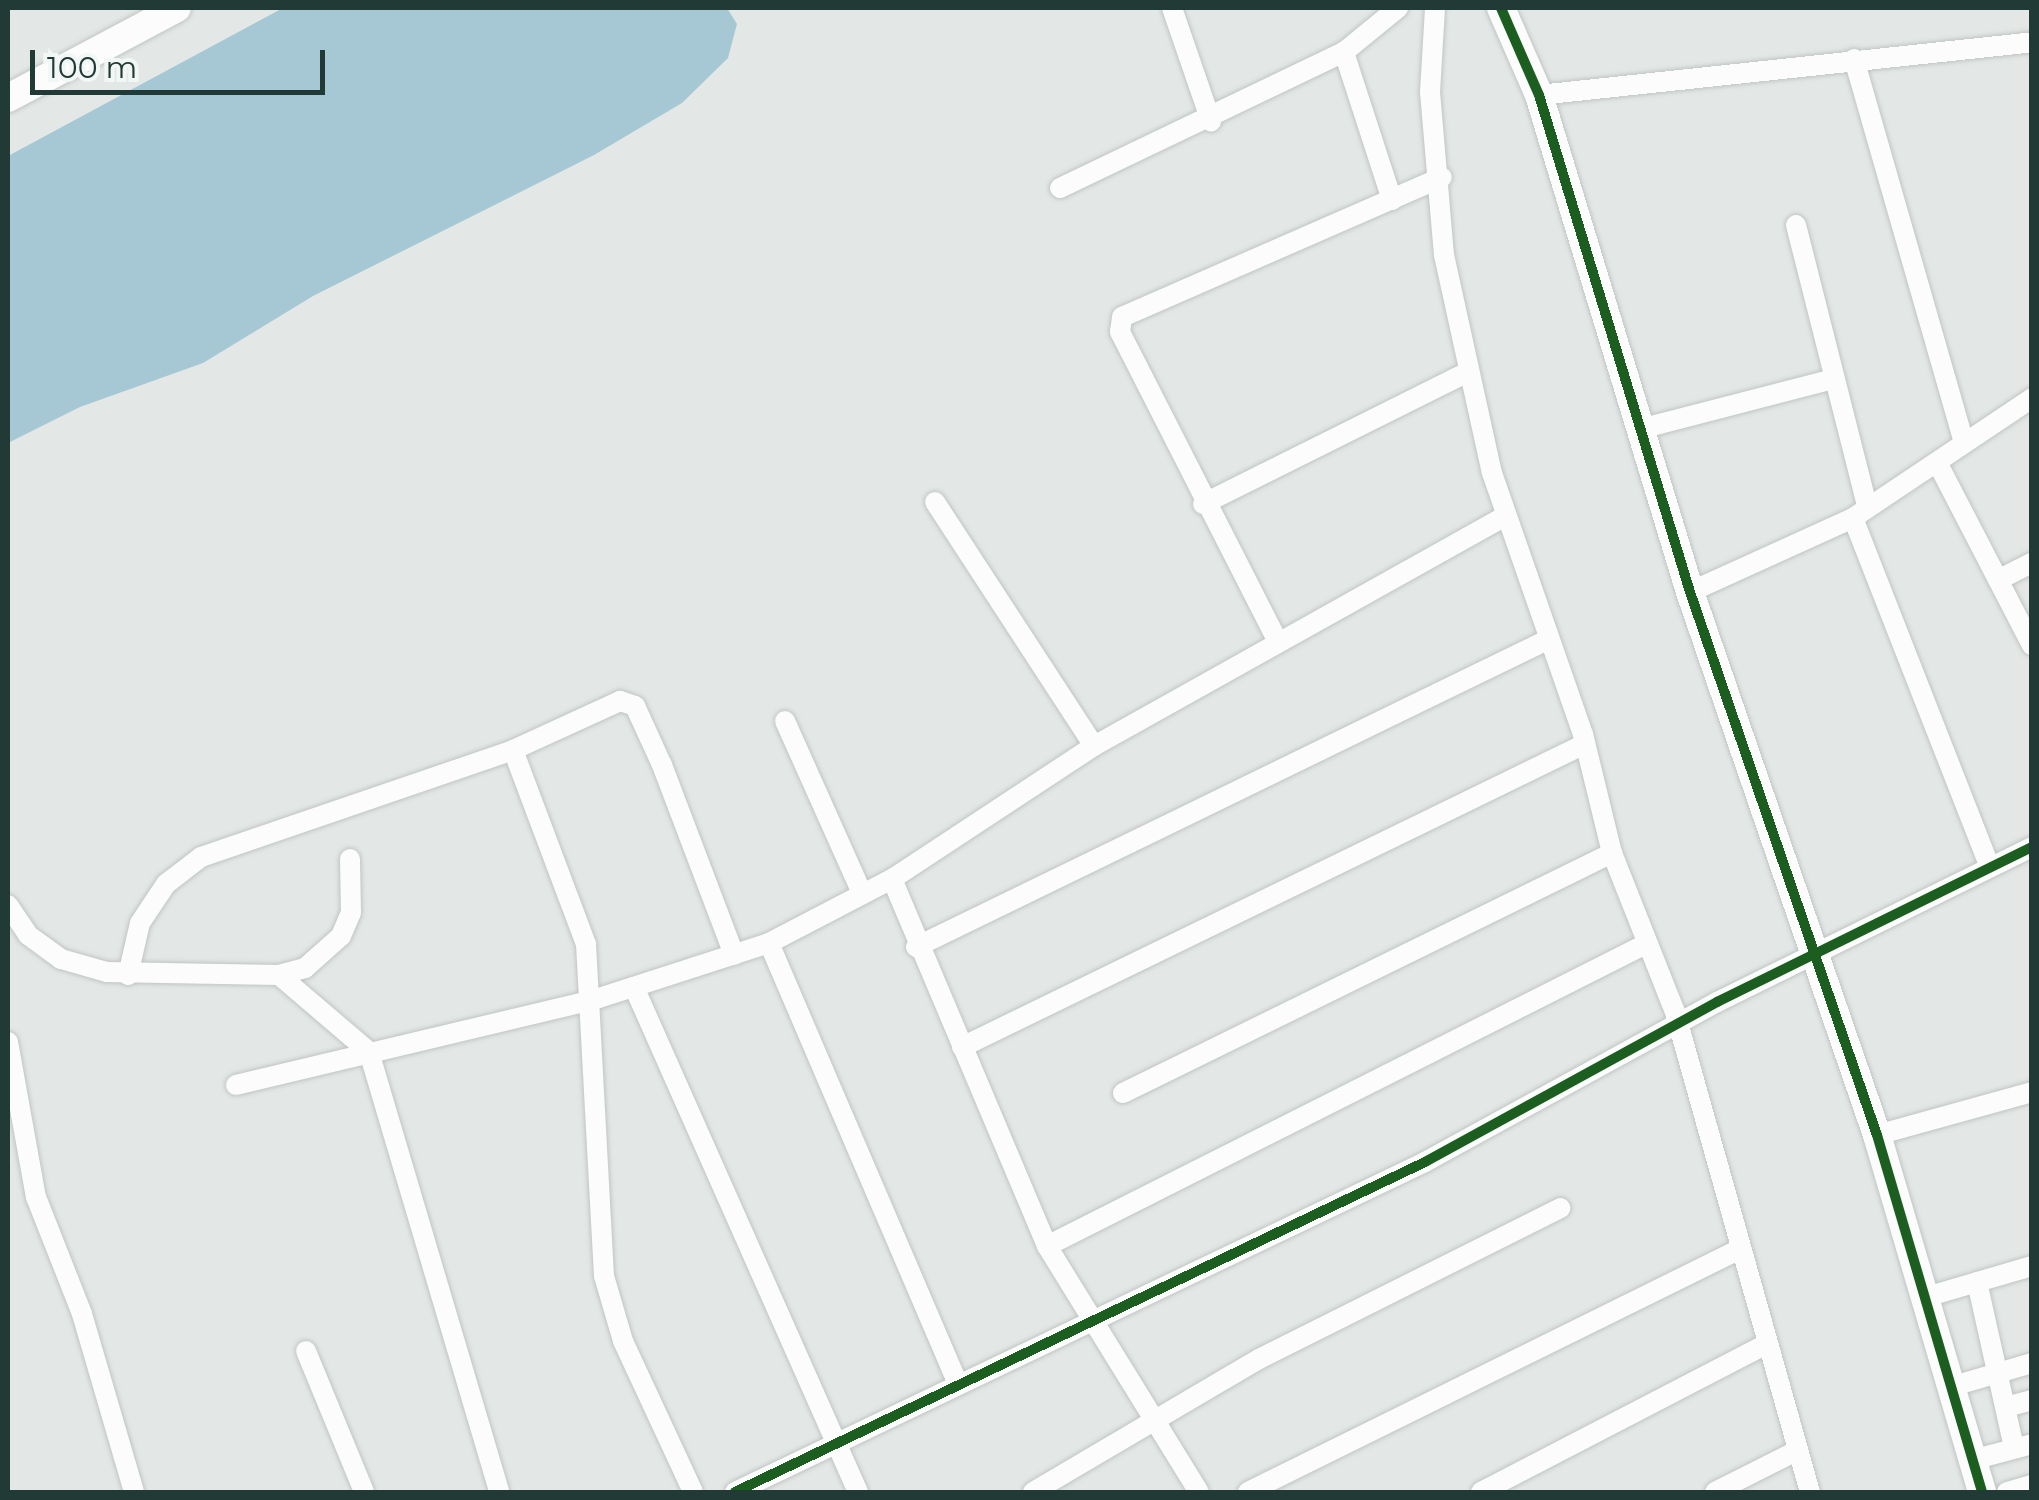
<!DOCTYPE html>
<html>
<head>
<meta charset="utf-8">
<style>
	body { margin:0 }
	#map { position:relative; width:2039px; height:1500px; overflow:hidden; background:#e3e8e6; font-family:Montserrat,sans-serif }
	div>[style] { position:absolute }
	.water>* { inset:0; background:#a6c8d4 }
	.roads { filter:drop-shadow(0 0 2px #c0c5c3) drop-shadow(0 0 2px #c0c5c3) }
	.street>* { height:20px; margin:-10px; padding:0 10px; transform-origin:10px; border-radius:10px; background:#fbfcfb }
	.secondary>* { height:28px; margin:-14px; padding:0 14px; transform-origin:14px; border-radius:14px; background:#fbfcfb }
	.cycleway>* { height:10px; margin:-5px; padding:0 5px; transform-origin:5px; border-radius:5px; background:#1b5e20 }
	span { translate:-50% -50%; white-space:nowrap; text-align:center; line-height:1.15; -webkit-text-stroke:8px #f1f7f5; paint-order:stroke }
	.frame { position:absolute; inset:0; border:10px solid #223a36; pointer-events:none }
	.scale { position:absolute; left:30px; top:50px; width:295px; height:45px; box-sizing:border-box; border:5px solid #223a36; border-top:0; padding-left:12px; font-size:30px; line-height:35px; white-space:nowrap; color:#223a36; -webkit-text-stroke:8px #f1f7f5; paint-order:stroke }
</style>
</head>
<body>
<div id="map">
	<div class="water">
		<div style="clip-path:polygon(283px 8px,727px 8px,737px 24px,728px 58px,682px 103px,594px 155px,313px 296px,203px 363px,80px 407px,8px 443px,8px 156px)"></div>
	</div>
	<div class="roads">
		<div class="street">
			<div style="left:1172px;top:8px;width:120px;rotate:71deg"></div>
			<div style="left:1435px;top:8px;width:84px;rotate:93.4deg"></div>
			<div style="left:1430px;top:92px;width:164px;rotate:85.1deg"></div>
			<div style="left:1444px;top:255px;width:223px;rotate:77.6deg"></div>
			<div style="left:1492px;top:473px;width:276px;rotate:70.8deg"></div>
			<div style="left:1583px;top:734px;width:122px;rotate:76.3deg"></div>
			<div style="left:1612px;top:853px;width:171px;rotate:68.4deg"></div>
			<div style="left:1675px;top:1012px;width:499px;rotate:74.3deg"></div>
			<div style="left:1854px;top:59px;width:395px;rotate:74deg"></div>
			<div style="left:1539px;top:95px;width:496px;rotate:-6.1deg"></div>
			<div style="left:1060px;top:188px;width:315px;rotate:-25.6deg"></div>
			<div style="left:1392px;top:200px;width:156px;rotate:-108deg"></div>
			<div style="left:1344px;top:52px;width:70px;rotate:-39.2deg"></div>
			<div style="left:1796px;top:225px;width:289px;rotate:75.8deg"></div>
			<div style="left:1644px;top:428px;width:192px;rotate:-14.5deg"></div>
			<div style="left:1938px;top:464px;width:204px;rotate:62.6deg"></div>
			<div style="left:935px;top:502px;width:291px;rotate:56.9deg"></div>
			<div style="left:1203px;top:504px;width:296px;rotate:-26.5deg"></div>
			<div style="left:1853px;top:518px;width:375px;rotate:68.6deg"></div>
			<div style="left:1998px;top:580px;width:38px;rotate:-27deg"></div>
			<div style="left:1690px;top:592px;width:179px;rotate:-24.4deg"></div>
			<div style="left:1853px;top:518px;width:216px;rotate:-33.8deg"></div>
			<div style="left:1277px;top:640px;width:346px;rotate:-117deg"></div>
			<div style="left:1120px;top:332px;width:15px;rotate:-82deg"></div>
			<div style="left:1122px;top:317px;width:349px;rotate:-23.6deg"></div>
			<div style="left:785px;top:721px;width:188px;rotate:65.9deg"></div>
			<div style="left:513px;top:750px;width:207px;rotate:69.4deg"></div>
			<div style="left:586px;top:944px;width:332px;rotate:86.9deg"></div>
			<div style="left:604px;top:1276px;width:68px;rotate:73.7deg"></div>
			<div style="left:623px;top:1341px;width:166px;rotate:65.1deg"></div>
			<div style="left:892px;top:879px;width:398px;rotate:67.1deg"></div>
			<div style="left:1047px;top:1246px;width:289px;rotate:58.3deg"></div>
			<div style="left:8px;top:905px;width:36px;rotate:56deg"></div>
			<div style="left:28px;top:935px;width:41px;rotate:36deg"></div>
			<div style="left:61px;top:959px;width:48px;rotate:15.8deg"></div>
			<div style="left:107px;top:972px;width:172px;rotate:1deg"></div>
			<div style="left:279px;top:975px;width:27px;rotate:-15deg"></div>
			<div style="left:305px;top:968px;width:48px;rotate:-41.6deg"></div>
			<div style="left:341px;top:936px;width:25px;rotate:-67deg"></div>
			<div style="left:351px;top:913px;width:54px;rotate:-91.1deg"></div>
			<div style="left:769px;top:943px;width:478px;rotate:66.8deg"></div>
			<div style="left:916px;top:947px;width:699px;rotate:-25.94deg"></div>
			<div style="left:128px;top:975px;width:53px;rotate:-77deg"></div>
			<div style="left:140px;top:923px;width:47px;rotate:-56.3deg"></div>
			<div style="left:166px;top:884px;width:44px;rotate:-37.6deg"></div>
			<div style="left:201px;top:857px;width:330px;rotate:-18.9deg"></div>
			<div style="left:513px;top:750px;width:118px;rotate:-24.6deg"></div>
			<div style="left:620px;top:701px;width:16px;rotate:18deg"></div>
			<div style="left:635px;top:706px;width:65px;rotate:65.4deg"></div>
			<div style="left:662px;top:765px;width:203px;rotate:69.2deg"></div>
			<div style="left:279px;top:975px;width:118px;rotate:40.5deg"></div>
			<div style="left:369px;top:1052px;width:459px;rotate:73.5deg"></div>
			<div style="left:634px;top:987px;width:552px;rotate:66.08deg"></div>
			<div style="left:8px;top:1042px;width:158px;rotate:79.8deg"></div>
			<div style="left:36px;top:1197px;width:126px;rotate:68.5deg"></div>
			<div style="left:82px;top:1314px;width:185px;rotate:73.7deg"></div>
			<div style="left:962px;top:1047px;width:693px;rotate:-25.94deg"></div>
			<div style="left:236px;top:1085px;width:367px;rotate:-13.4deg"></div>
			<div style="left:593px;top:1000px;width:185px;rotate:-17.9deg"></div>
			<div style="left:769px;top:943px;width:139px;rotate:-27.5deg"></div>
			<div style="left:892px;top:879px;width:242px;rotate:-33.4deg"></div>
			<div style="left:1094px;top:746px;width:469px;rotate:-29.2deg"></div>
			<div style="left:1123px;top:1093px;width:545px;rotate:-26.14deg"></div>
			<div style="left:1877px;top:1135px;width:161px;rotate:-15.5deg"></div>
			<div style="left:1047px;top:1246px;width:671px;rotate:-26.76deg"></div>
			<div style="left:1977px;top:1282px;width:170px;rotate:77.4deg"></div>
			<div style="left:1926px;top:1297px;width:110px;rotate:-16.3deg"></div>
			<div style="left:306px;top:1351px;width:152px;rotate:67.6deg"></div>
			<div style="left:1950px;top:1387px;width:85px;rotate:-16.3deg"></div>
			<div style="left:2006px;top:1407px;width:27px;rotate:-15deg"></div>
			<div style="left:1972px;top:1460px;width:62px;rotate:-14.9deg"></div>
			<div style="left:735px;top:1492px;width:765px;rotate:-25.56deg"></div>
			<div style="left:1425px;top:1162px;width:333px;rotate:-28.7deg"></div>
			<div style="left:1717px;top:1002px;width:351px;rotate:-26.2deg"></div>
			<div style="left:1033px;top:1492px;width:262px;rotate:-30.5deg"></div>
			<div style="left:1259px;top:1359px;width:337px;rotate:-26.6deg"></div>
			<div style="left:1248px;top:1492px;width:547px;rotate:-26.28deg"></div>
			<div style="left:1481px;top:1492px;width:322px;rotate:-27.4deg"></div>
			<div style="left:1715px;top:1492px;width:93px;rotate:-26.8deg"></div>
			<div style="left:2007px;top:1492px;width:26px;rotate:-16deg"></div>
		</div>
		<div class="secondary">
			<div style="left:1501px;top:8px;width:95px;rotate:66.4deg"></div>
			<div style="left:1539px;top:95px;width:519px;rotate:73.1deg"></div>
			<div style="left:1690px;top:592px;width:574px;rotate:71deg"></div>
			<div style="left:1877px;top:1135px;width:372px;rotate:73.6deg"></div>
			<div style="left:8px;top:98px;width:191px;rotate:-28deg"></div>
		</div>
	</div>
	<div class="cycleway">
		<div style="left:1501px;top:8px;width:95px;rotate:66.4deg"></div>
		<div style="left:1539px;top:95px;width:519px;rotate:73.1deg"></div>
		<div style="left:1690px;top:592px;width:574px;rotate:71deg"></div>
		<div style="left:1877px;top:1135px;width:372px;rotate:73.6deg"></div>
		<div style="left:735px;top:1492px;width:765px;rotate:-25.56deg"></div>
		<div style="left:1425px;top:1162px;width:333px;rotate:-28.7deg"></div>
		<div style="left:1717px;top:1002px;width:351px;rotate:-26.2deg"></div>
	</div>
	<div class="frame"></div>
	<div class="scale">100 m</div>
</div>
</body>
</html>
